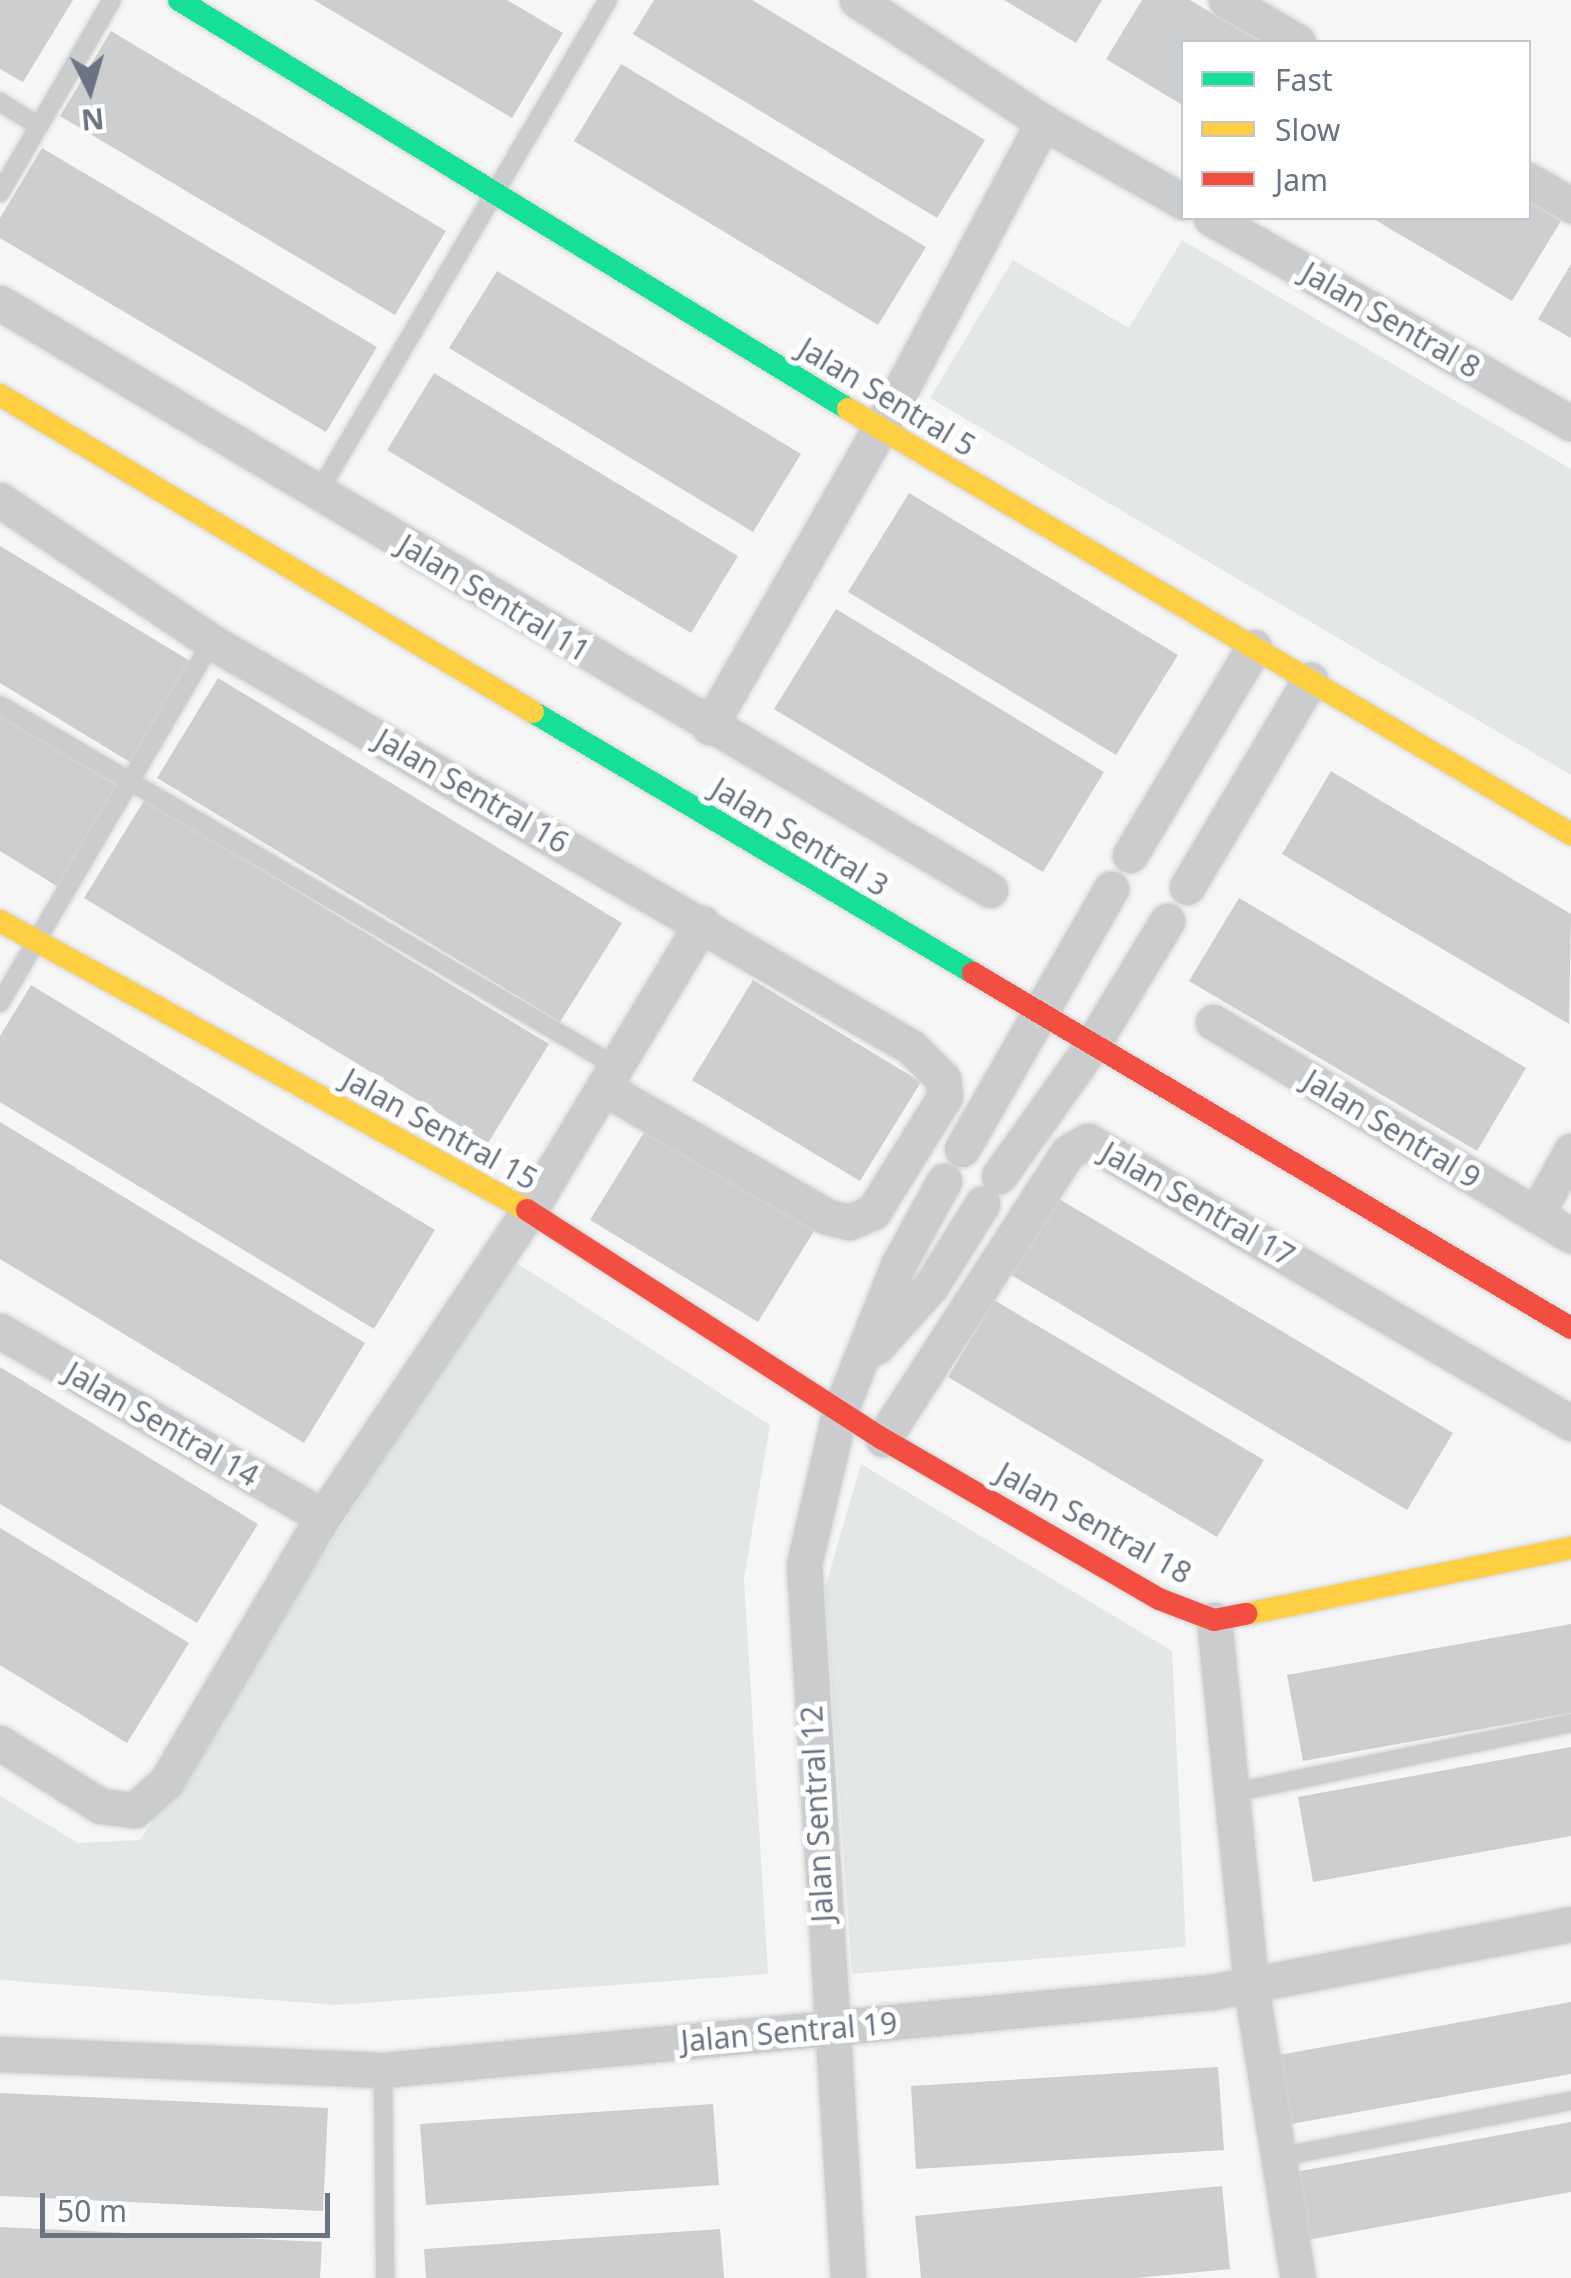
<!DOCTYPE html>
<html>
<head>
<meta charset="utf-8">
<style>
	body { margin:0 }
	#map { position:relative; width:1571px; height:2278px; overflow:hidden; background:#f6f6f6; font-family:"Noto Sans",sans-serif }
	div>[style] { position:absolute }
	.green>* { inset:0; background:#e4e8e4 }
	.building>* { inset:0; background:#cdcecf }
	.roads { filter:drop-shadow(0 0 2px #d3d4d4) drop-shadow(0 0 2px #d3d4d4) }
	.lane>* { height:18px; margin:-9px; padding:0 9px; transform-origin:9px; border-radius:9px; background:#cbcccd }
	.street>* { height:35px; margin:-17.5px; padding:0 17.5px; transform-origin:17.5px; border-radius:17.5px; background:#cbcccd }
	.fast>* { height:22px; margin:-11px; padding:0 11px; transform-origin:11px; border-radius:11px; background:#16e098 }
	.slow>* { height:22px; margin:-11px; padding:0 11px; transform-origin:11px; border-radius:11px; background:#ffcf43 }
	.jam>* { height:22px; margin:-11px; padding:0 11px; transform-origin:11px; border-radius:11px; background:#f24e42 }
	span { translate:-50% -50%; white-space:nowrap; text-align:center; line-height:1.15; -webkit-text-stroke:10px #fff; paint-order:stroke }
	.street-label { font-size:30px; color:#6a7483 }
	.legend { position:absolute; left:1181px; top:40px; width:350px; height:180px; box-sizing:border-box; background:#fff; border:2px solid #c3c7cd; margin:0; padding:12px 18px; list-style:none; font-size:30px; color:#6a7483 }
	.legend li { display:flex; align-items:center; gap:20px; height:50px }
	.legend b { width:50px; border:2px solid #c3c7cd }
	.north { position:absolute; left:40px; top:40px; width:100px; height:100px; -webkit-text-stroke:8px #fff; paint-order:stroke; rotate:175deg; font-size:28px; font-weight:700; line-height:40px; text-align:center; color:#6a7483 }
	.north::after { content:''; display:block; margin:auto; width:35px; height:45px; background:#6a7483; clip-path:polygon(50% 0,100% 100%,50% 72%,0 100%) }
	.scale { position:absolute; left:40px; top:2193px; width:290px; height:45px; box-sizing:border-box; border:5px solid #6a7483; border-top:0; padding-left:12px; font-size:30px; line-height:35px; white-space:nowrap; color:#6a7483; -webkit-text-stroke:8px #fff; paint-order:stroke }
</style>
</head>
<body>
<div id="map">
	<div class="green">
		<div style="clip-path:polygon(1182px 240px,1571px 469px,1571px 775px,930px 398px,1013px 260px,1129px 328px)"></div>
		<div style="clip-path:polygon(512px 1260px,770px 1425px,744px 1579px,768px 1974px,338px 2005px,0 1980px,0 1796px,78px 1843px,140px 1840px)"></div>
		<div style="clip-path:polygon(861px 1464px,1172px 1651px,1186px 1947px,852px 1974px,825px 1588px)"></div>
	</div>
	<div class="building">
		<div style="clip-path:polygon(0 0,73px 0,23px 82px,0 69px)"></div>
		<div style="clip-path:polygon(314px 0,507px 0,563px 33px,512px 118px)"></div>
		<div style="clip-path:polygon(654px 0,752px 0,985px 140px,937px 218px,633px 34px)"></div>
		<div style="clip-path:polygon(1004px 0,1102px 0,1076px 43px)"></div>
		<div style="clip-path:polygon(1142px 0,1190px 0,1261px 42px,1184px 42px,1184px 106px,1106px 59px)"></div>
		<div style="clip-path:polygon(111px 31px,446px 231px,395px 315px,60px 116px)"></div>
		<div style="clip-path:polygon(621px 64px,926px 247px,878px 325px,574px 141px)"></div>
		<div style="clip-path:polygon(42px 148px,377px 347px,326px 432px,0 238px,0 218px)"></div>
		<div style="clip-path:polygon(1528px 201px,1561px 221px,1512px 301px,1372px 218px,1528px 218px)"></div>
		<div style="clip-path:polygon(1571px 264px,1571px 338px,1538px 319px)"></div>
		<div style="clip-path:polygon(497px 271px,801px 454px,753px 532px,449px 348px)"></div>
		<div style="clip-path:polygon(434px 373px,738px 556px,691px 633px,387px 450px)"></div>
		<div style="clip-path:polygon(909px 493px,1178px 655px,1116px 755px,848px 592px)"></div>
		<div style="clip-path:polygon(0 546px,195px 664px,133px 764px,0 683px)"></div>
		<div style="clip-path:polygon(836px 609px,1104px 772px,1043px 872px,774px 709px)"></div>
		<div style="clip-path:polygon(218px 678px,622px 923px,560px 1022px,157px 778px)"></div>
		<div style="clip-path:polygon(0 714px,122px 788px,60px 888px,0 851px)"></div>
		<div style="clip-path:polygon(1331px 771px,1571px 914px,1569px 1024px,1282px 854px)"></div>
		<div style="clip-path:polygon(145px 799px,549px 1044px,488px 1143px,84px 898px)"></div>
		<div style="clip-path:polygon(1239px 898px,1526px 1068px,1477px 1151px,1189px 981px)"></div>
		<div style="clip-path:polygon(753px 980px,921px 1082px,860px 1181px,692px 1080px)"></div>
		<div style="clip-path:polygon(31px 985px,435px 1230px,374px 1329px,0 1102px,0 1036px)"></div>
		<div style="clip-path:polygon(651px 1121px,819px 1223px,758px 1322px,590px 1220px)"></div>
		<div style="clip-path:polygon(0 1122px,365px 1343px,304px 1443px,0 1259px)"></div>
		<div style="clip-path:polygon(1049px 1193px,1453px 1433px,1407px 1510px,1003px 1270px)"></div>
		<div style="clip-path:polygon(994px 1300px,1264px 1460px,1217px 1537px,948px 1377px)"></div>
		<div style="clip-path:polygon(0 1367px,258px 1524px,197px 1623px,0 1504px)"></div>
		<div style="clip-path:polygon(0 1528px,189px 1643px,127px 1743px,0 1665px)"></div>
		<div style="clip-path:polygon(1571px 1624px,1571px 1713px,1303px 1761px,1287px 1675px)"></div>
		<div style="clip-path:polygon(1571px 1747px,1571px 1836px,1313px 1882px,1298px 1797px)"></div>
		<div style="clip-path:polygon(1571px 2002px,1571px 2074px,1291px 2124px,1279px 2055px)"></div>
		<div style="clip-path:polygon(1218px 2067px,1224px 2150px,916px 2169px,911px 2086px)"></div>
		<div style="clip-path:polygon(0 2093px,328px 2108px,323px 2211px,0 2196px)"></div>
		<div style="clip-path:polygon(713px 2104px,719px 2185px,426px 2205px,420px 2124px)"></div>
		<div style="clip-path:polygon(1571px 2122px,1571px 2192px,1307px 2240px,1295px 2172px)"></div>
		<div style="clip-path:polygon(1222px 2186px,1230px 2269px,1136px 2278px,921px 2278px,915px 2216px)"></div>
		<div style="clip-path:polygon(0 2227px,322px 2242px,320px 2278px,0 2278px)"></div>
		<div style="clip-path:polygon(720px 2229px,724px 2278px,426px 2278px,424px 2249px)"></div>
	</div>
	<div class="roads">
		<div class="lane">
			<div style="left:0;top:102px;width:46px;rotate:31.6deg"></div>
			<div style="left:0;top:193px;width:223px;rotate:-59.9deg"></div>
			<div style="left:318px;top:493px;width:572px;rotate:-59.53deg"></div>
			<div style="left:0;top:705px;width:715px;rotate:30.4deg"></div>
			<div style="left:0;top:1003px;width:419px;rotate:-59.6deg"></div>
			<div style="left:1236px;top:1792px;width:342px;rotate:-11.6deg"></div>
			<div style="left:383px;top:2070px;width:208px;rotate:89.4deg"></div>
			<div style="left:1279px;top:2157px;width:297px;rotate:-10.9deg"></div>
		</div>
		<div class="street">
			<div style="left:857px;top:0;width:222px;rotate:33.3deg"></div>
			<div style="left:1043px;top:122px;width:162px;rotate:29.6deg"></div>
			<div style="left:1226px;top:0;width:83px;rotate:30.3deg"></div>
			<div style="left:1528px;top:180px;width:50px;rotate:30.2deg"></div>
			<div style="left:1211px;top:218px;width:414px;rotate:29.7deg"></div>
			<div style="left:0;top:303px;width:1151px;rotate:30.66deg"></div>
			<div style="left:0;top:500px;width:255px;rotate:33.8deg"></div>
			<div style="left:212px;top:642px;width:808px;rotate:30.09deg"></div>
			<div style="left:911px;top:1047px;width:45px;rotate:45deg"></div>
			<div style="left:943px;top:1079px;width:17px;rotate:83deg"></div>
			<div style="left:945px;top:1096px;width:137px;rotate:121.8deg"></div>
			<div style="left:873px;top:1212px;width:26px;rotate:157deg"></div>
			<div style="left:849px;top:1222px;width:22px;rotate:-167deg"></div>
			<div style="left:828px;top:1217px;width:258px;rotate:-150.1deg"></div>
			<div style="left:709px;top:727px;width:344px;rotate:-60.2deg"></div>
			<div style="left:880px;top:429px;width:348px;rotate:-62deg"></div>
			<div style="left:1130px;top:855px;width:242px;rotate:-59.2deg"></div>
			<div style="left:1187px;top:887px;width:241px;rotate:-59.3deg"></div>
			<div style="left:1213px;top:1022px;width:417px;rotate:30.8deg"></div>
			<div style="left:962px;top:1149px;width:300px;rotate:-60.2deg"></div>
			<div style="left:999px;top:1176px;width:161px;rotate:-54.6deg"></div>
			<div style="left:1092px;top:1045px;width:145px;rotate:-58.8deg"></div>
			<div style="left:1536px;top:1215px;width:73px;rotate:-61.3deg"></div>
			<div style="left:0;top:1331px;width:373px;rotate:29.9deg"></div>
			<div style="left:876px;top:1347px;width:82px;rotate:-48deg"></div>
			<div style="left:931px;top:1286px;width:97px;rotate:-58.1deg"></div>
			<div style="left:883px;top:1439px;width:341px;rotate:-57.2deg"></div>
			<div style="left:1068px;top:1152px;width:23px;rotate:-29deg"></div>
			<div style="left:1088px;top:1141px;width:559px;rotate:30.28deg"></div>
			<div style="left:1214px;top:1620px;width:368px;rotate:84.2deg"></div>
			<div style="left:1251px;top:1986px;width:296px;rotate:80.9deg"></div>
			<div style="left:0;top:1743px;width:119px;rotate:32deg"></div>
			<div style="left:101px;top:1806px;width:34px;rotate:7deg"></div>
			<div style="left:135px;top:1810px;width:42px;rotate:-42.1deg"></div>
			<div style="left:166px;top:1782px;width:308px;rotate:-59.4deg"></div>
			<div style="left:323px;top:1517px;width:369px;rotate:-56.1deg"></div>
			<div style="left:529px;top:1211px;width:336px;rotate:-59deg"></div>
			<div style="left:0;top:2054px;width:383px;rotate:2.4deg"></div>
			<div style="left:383px;top:2070px;width:833px;rotate:-5.38deg"></div>
			<div style="left:1212px;top:1992px;width:365px;rotate:-10.7deg"></div>
			<div style="left:848px;top:2278px;width:715px;rotate:-93.53deg"></div>
			<div style="left:804px;top:1564px;width:157px;rotate:-76.8deg"></div>
			<div style="left:840px;top:1411px;width:157px;rotate:-68.3deg"></div>
			<div style="left:898px;top:1265px;width:96px;rotate:-61.3deg"></div>
		</div>
		<div class="fast">
			<div style="left:179px;top:0;width:784px;rotate:31.44deg"></div>
			<div style="left:533px;top:712px;width:512px;rotate:30.68deg"></div>
		</div>
		<div class="slow">
			<div style="left:0;top:395px;width:620px;rotate:30.74deg"></div>
			<div style="left:848px;top:409px;width:839px;rotate:30.45deg"></div>
			<div style="left:0;top:921px;width:601px;rotate:28.74deg"></div>
			<div style="left:1246px;top:1614px;width:332px;rotate:-11.5deg"></div>
		</div>
		<div class="jam">
			<div style="left:973px;top:973px;width:695px;rotate:30.7deg"></div>
			<div style="left:527px;top:1210px;width:423px;rotate:32.8deg"></div>
			<div style="left:883px;top:1439px;width:319px;rotate:30.1deg"></div>
			<div style="left:1159px;top:1599px;width:59px;rotate:20.9deg"></div>
			<div style="left:1214px;top:1620px;width:33px;rotate:-11deg"></div>
		</div>
	</div>
	<div class="street-label">
		<span style="left:1391px;top:320px;rotate:30deg">Jalan Sentral 8</span>
		<span style="left:887px;top:397px;rotate:31deg">Jalan Sentral 5</span>
		<span style="left:494px;top:598px;rotate:31deg">Jalan Sentral 11</span>
		<span style="left:472px;top:791px;rotate:30deg">Jalan Sentral 16</span>
		<span style="left:800px;top:837px;rotate:31deg">Jalan Sentral 3</span>
		<span style="left:440px;top:1129px;rotate:29deg">Jalan Sentral 15</span>
		<span style="left:1392px;top:1129px;rotate:31deg">Jalan Sentral 9</span>
		<span style="left:1198px;top:1204px;rotate:30deg">Jalan Sentral 17</span>
		<span style="left:162px;top:1424px;rotate:30deg">Jalan Sentral 14</span>
		<span style="left:1094px;top:1523px;rotate:29deg">Jalan Sentral 18</span>
		<span style="left:817px;top:1814px;rotate:-93deg">Jalan Sentral 12</span>
		<span style="left:789px;top:2032px;rotate:-5deg">Jalan Sentral 19</span>
	</div>
	<ul class="legend">
	<li><b style="height:12px;background:#16e098"></b>Fast</li>
	<li><b style="height:12px;background:#ffcf43"></b>Slow</li>
	<li><b style="height:12px;background:#f24e42"></b>Jam</li>
	</ul>
	<div class="north">N</div>
	<div class="scale">50 m</div>
</div>
</body>
</html>
